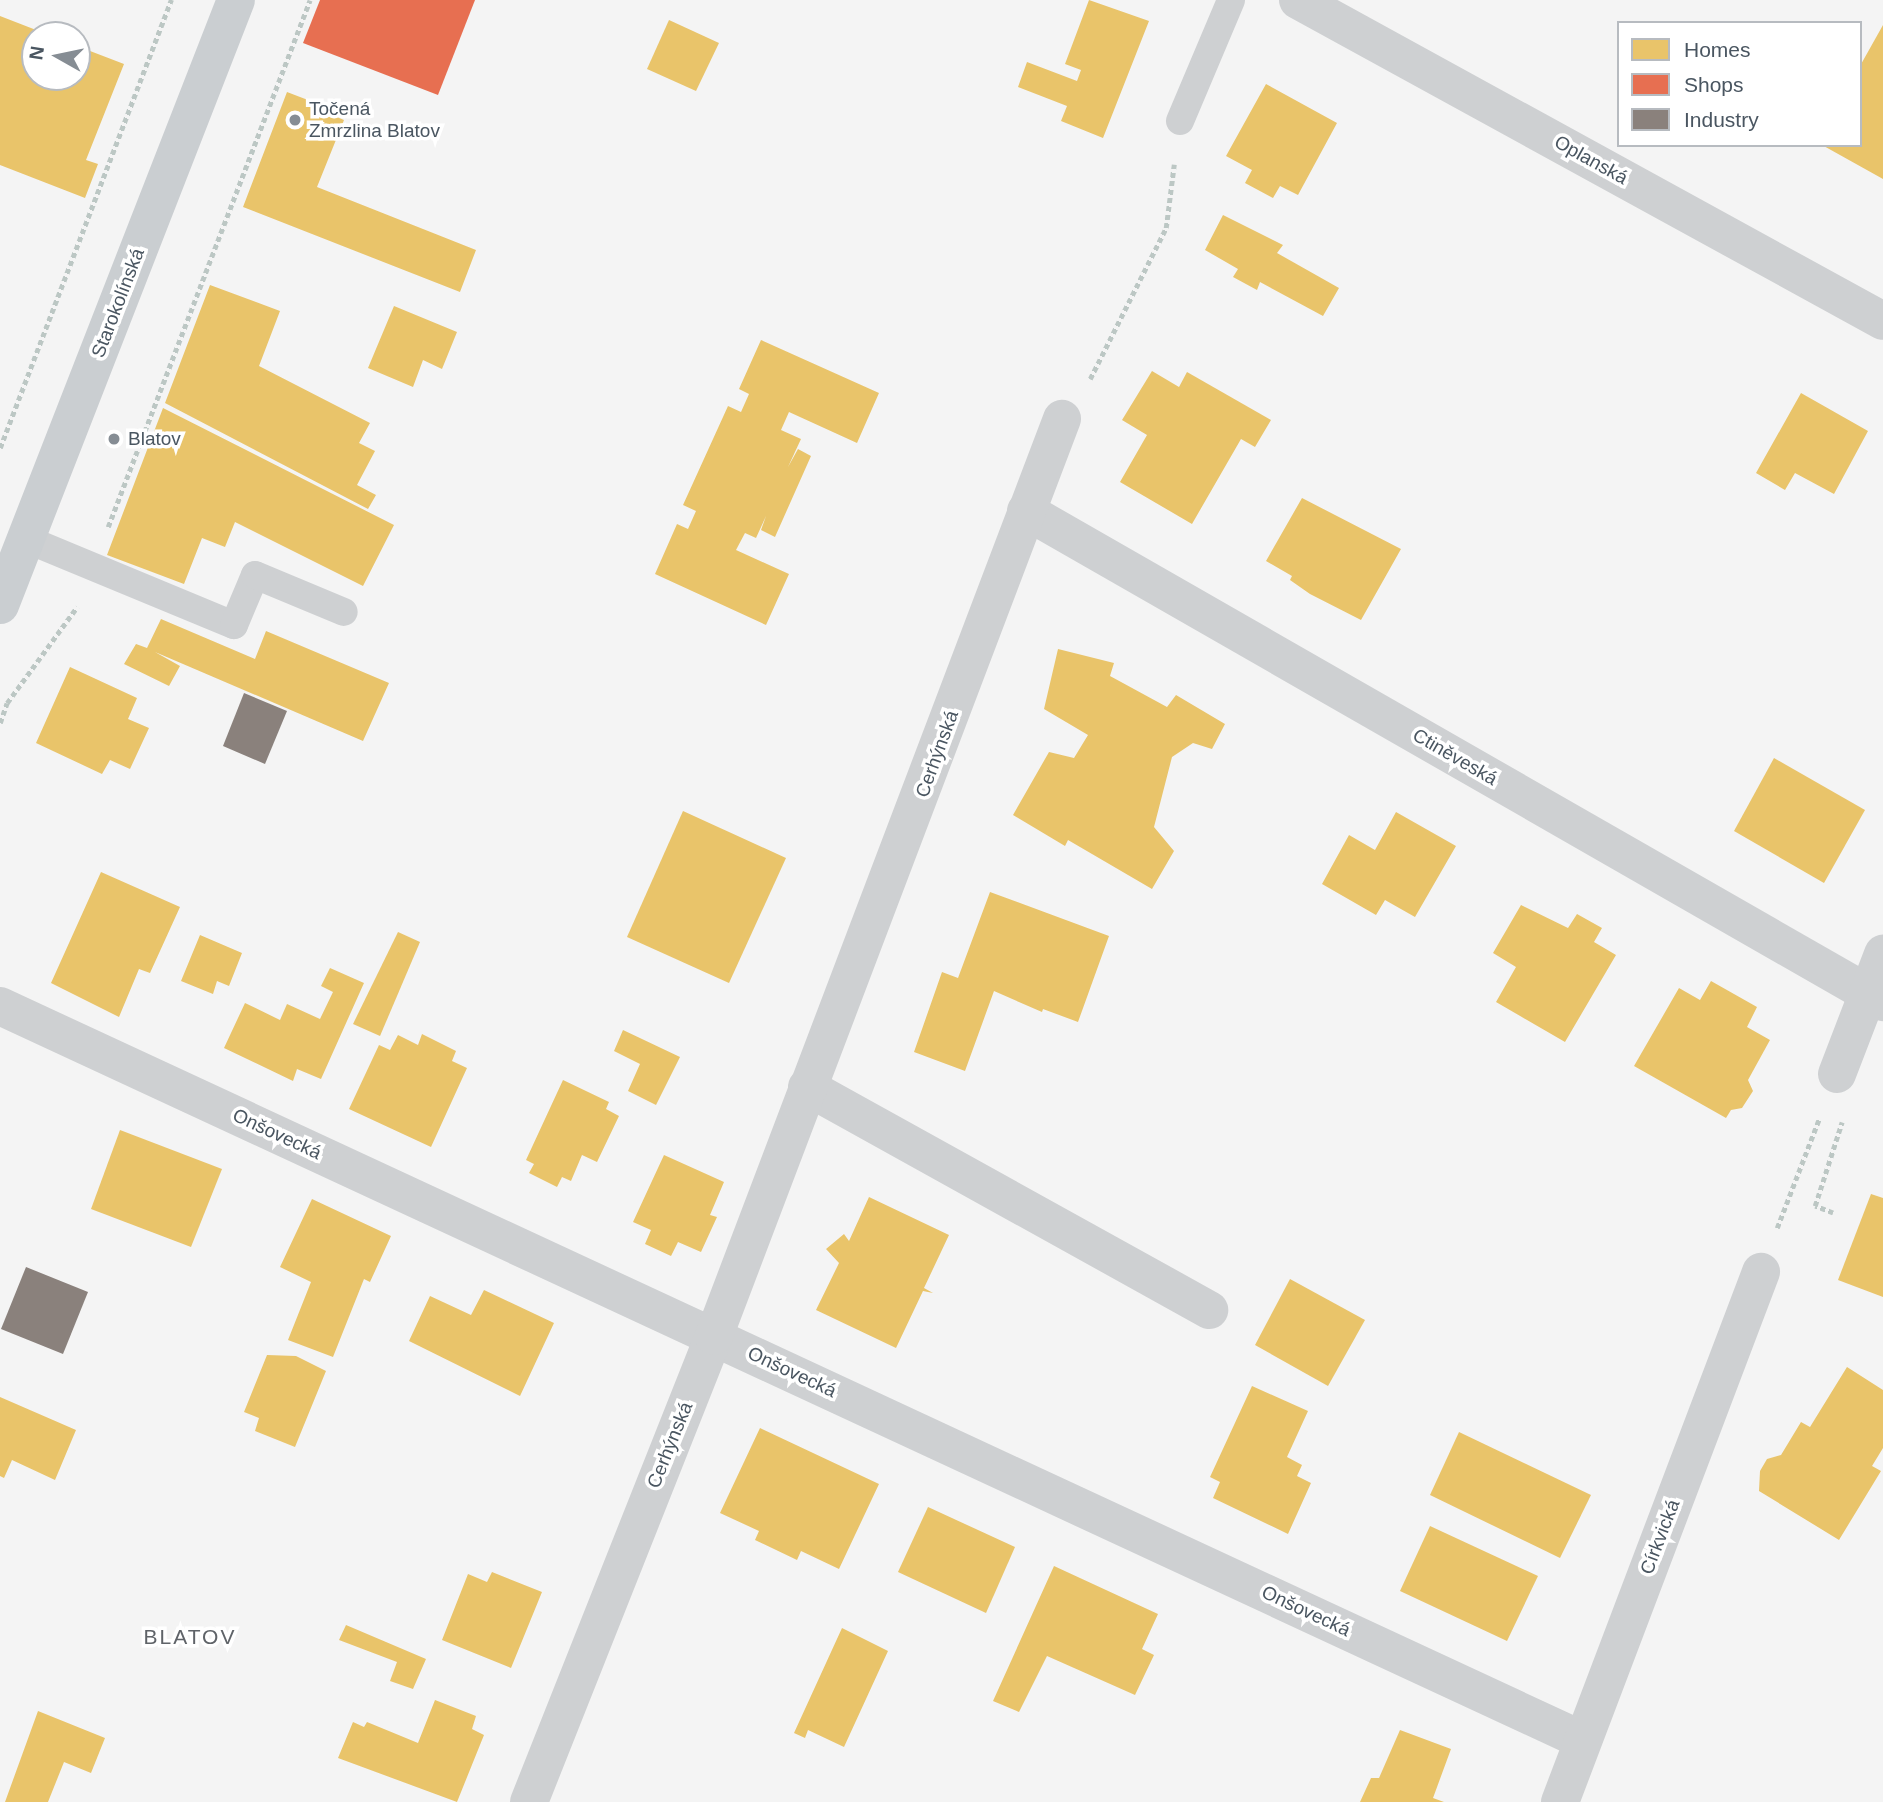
<!DOCTYPE html>
<html>
<head>
<meta charset="utf-8">
<style>
	body { margin:0 }
	#map { position:relative; width:1883px; height:1802px; overflow:hidden; background:#f4f4f4; font-family:Helvetica,sans-serif }
	div>[style] { position:absolute }
	.homes>* { inset:0; background:#e9c46a }
	.shops>* { inset:0; background:#e76f51 }
	.industry>* { inset:0; background:#8a817c }
	.path>* { height:4.5px; margin-top:-2.25px; transform-origin:0; background:repeating-linear-gradient(90deg,#bcc7c4 0 5px,transparent 0 8.5px) }
	.lane>* { height:28px; margin:-14px; padding:0 14px; transform-origin:14px; border-radius:14px; background:#ced0d2 }
	.street>* { height:38px; margin:-19px; padding:0 19px; transform-origin:19px; border-radius:19px; background:#ced0d2 }
	.primary>* { height:38px; margin:-19px; padding:0 19px; transform-origin:19px; border-radius:19px; background:#caced1 }
	.dots>* { width:19px; height:19px; translate:-50% -50%; box-sizing:border-box; border:4px solid #fff; border-radius:50% }
	span { translate:-50% -50%; white-space:nowrap; text-align:center; line-height:1.15; -webkit-text-stroke:7px #fff; paint-order:stroke }
	.poi-label { font-size:19px; color:#4a5661 }
	.left { translate:0 -50%; text-align:left }
	.street-label { font-size:19px; color:#4a5661 }
	.neighbourhood-label { font-size:21px; color:#5f6368; letter-spacing:2px }
	.legend { position:absolute; left:1617px; top:21px; width:245px; height:126px; box-sizing:border-box; background:#fff; border:2px solid #b7bbc0; margin:0; padding:9px 12px; list-style:none; font-size:21px; color:#4a5661 }
	.legend li { display:flex; align-items:center; gap:14px; height:35px }
	.legend b { width:35px; border:2px solid #b7bbc0 }
	.north { position:absolute; left:21px; top:21px; width:70px; height:70px; box-sizing:border-box; background:#fff; border:2px solid #b7bbc0; border-radius:50%; rotate:279deg; font-size:19px; font-weight:700; line-height:28px; text-align:center; color:#4a5661 }
	.north::after { content:''; display:block; margin:auto; width:24px; height:32px; background:#868d94; clip-path:polygon(50% 0,100% 100%,50% 72%,0 100%) }
</style>
</head>
<body>
<div id="map">
	<div class="homes">
		<div style="clip-path:polygon(1089px 0,1149px 21px,1103px 138px,1061px 121px,1067px 106px,1018px 87px,1027px 62px,1077px 81px,1081px 70px,1065px 64px)"></div>
		<div style="clip-path:polygon(0 16px,49px 35px,35px 35px,35px 77px,77px 77px,77px 46px,124px 64px,86px 160px,98px 164px,85px 198px,0 165px)"></div>
		<div style="clip-path:polygon(669px 20px,719px 43px,696px 91px,647px 69px)"></div>
		<div style="clip-path:polygon(1883px 25px,1883px 179px,1822px 145px,1860px 145px,1860px 66px)"></div>
		<div style="clip-path:polygon(1266px 84px,1337px 123px,1298px 195px,1280px 186px,1273px 198px,1245px 183px,1252px 170px,1226px 156px)"></div>
		<div style="clip-path:polygon(287px 92px,334px 110px,332px 115px,344px 120px,317px 187px,476px 250px,460px 292px,243px 207px)"></div>
		<div style="clip-path:polygon(1223px 215px,1283px 245px,1277px 253px,1339px 288px,1323px 316px,1260px 282px,1257px 290px,1233px 277px,1238px 269px,1205px 250px)"></div>
		<div style="clip-path:polygon(210px 285px,280px 311px,259px 366px,370px 423px,359px 443px,375px 451px,357px 485px,376px 495px,368px 509px,165px 403px)"></div>
		<div style="clip-path:polygon(394px 306px,457px 332px,442px 369px,423px 360px,413px 387px,368px 368px)"></div>
		<div style="clip-path:polygon(761px 340px,879px 393px,857px 443px,789px 412px,781px 430px,801px 439px,788px 467px,798px 449px,811px 456px,775px 537px,761px 530px,766px 516px,756px 538px,745px 533px,736px 550px,789px 574px,766px 625px,655px 574px,677px 524px,688px 529px,696px 511px,683px 505px,728px 406px,741px 412px,749px 394px,739px 389px)"></div>
		<div style="clip-path:polygon(1152px 371px,1179px 387px,1187px 372px,1271px 420px,1255px 447px,1241px 439px,1192px 524px,1120px 482px,1147px 435px,1122px 420px)"></div>
		<div style="clip-path:polygon(1801px 393px,1868px 431px,1834px 494px,1795px 473px,1785px 490px,1756px 473px)"></div>
		<div style="clip-path:polygon(163px 408px,394px 525px,363px 586px,235px 522px,225px 547px,202px 538px,184px 584px,107px 555px)"></div>
		<div style="clip-path:polygon(1302px 498px,1401px 549px,1361px 620px,1310px 594px,1290px 580px,1292px 576px,1266px 561px)"></div>
		<div style="clip-path:polygon(161px 619px,255px 659px,266px 631px,389px 683px,363px 741px,155px 652px,180px 666px,169px 686px,124px 664px,136px 644px,147px 648px)"></div>
		<div style="clip-path:polygon(1058px 649px,1114px 663px,1110px 676px,1167px 707px,1176px 695px,1225px 724px,1212px 749px,1193px 743px,1172px 757px,1154px 827px,1174px 851px,1152px 889px,1068px 840px,1065px 846px,1013px 815px,1049px 752px,1074px 758px,1088px 735px,1044px 709px)"></div>
		<div style="clip-path:polygon(70px 667px,137px 698px,128px 719px,149px 728px,130px 769px,110px 760px,102px 774px,36px 743px)"></div>
		<div style="clip-path:polygon(1774px 758px,1865px 810px,1824px 883px,1734px 831px)"></div>
		<div style="clip-path:polygon(683px 811px,786px 858px,729px 983px,627px 937px)"></div>
		<div style="clip-path:polygon(1396px 812px,1456px 846px,1415px 917px,1385px 900px,1376px 915px,1322px 884px,1349px 835px,1375px 850px)"></div>
		<div style="clip-path:polygon(101px 872px,180px 907px,150px 973px,139px 969px,119px 1017px,51px 983px)"></div>
		<div style="clip-path:polygon(990px 892px,1109px 936px,1078px 1022px,1043px 1009px,1042px 1012px,994px 991px,965px 1071px,914px 1052px,942px 972px,958px 978px)"></div>
		<div style="clip-path:polygon(1521px 905px,1568px 928px,1577px 914px,1602px 928px,1594px 942px,1616px 955px,1565px 1042px,1496px 1002px,1516px 967px,1493px 953px)"></div>
		<div style="clip-path:polygon(398px 932px,420px 942px,380px 1036px,353px 1024px)"></div>
		<div style="clip-path:polygon(200px 935px,242px 953px,229px 986px,217px 981px,213px 994px,181px 981px)"></div>
		<div style="clip-path:polygon(330px 968px,364px 983px,321px 1079px,297px 1069px,293px 1081px,224px 1048px,245px 1003px,280px 1020px,287px 1004px,320px 1019px,333px 992px,321px 986px)"></div>
		<div style="clip-path:polygon(1711px 981px,1757px 1007px,1747px 1027px,1770px 1040px,1748px 1080px,1753px 1091px,1742px 1108px,1731px 1110px,1726px 1118px,1634px 1066px,1679px 988px,1700px 1000px)"></div>
		<div style="clip-path:polygon(623px 1030px,680px 1057px,656px 1105px,628px 1091px,640px 1064px,614px 1051px)"></div>
		<div style="clip-path:polygon(422px 1034px,456px 1051px,452px 1061px,467px 1068px,431px 1147px,349px 1109px,379px 1045px,390px 1050px,398px 1035px,418px 1045px)"></div>
		<div style="clip-path:polygon(563px 1080px,609px 1102px,606px 1109px,619px 1116px,597px 1162px,582px 1155px,571px 1181px,562px 1177px,557px 1187px,529px 1173px,534px 1164px,526px 1160px)"></div>
		<div style="clip-path:polygon(120px 1130px,222px 1169px,191px 1247px,91px 1209px)"></div>
		<div style="clip-path:polygon(664px 1155px,724px 1182px,710px 1215px,717px 1217px,701px 1252px,678px 1242px,671px 1256px,645px 1244px,651px 1230px,633px 1222px)"></div>
		<div style="clip-path:polygon(1871px 1194px,1883px 1198px,1883px 1297px,1838px 1280px)"></div>
		<div style="clip-path:polygon(869px 1197px,949px 1235px,924px 1288px,933px 1293px,923px 1291px,896px 1348px,816px 1310px,839px 1263px,826px 1249px,844px 1234px,849px 1241px)"></div>
		<div style="clip-path:polygon(312px 1199px,391px 1236px,370px 1282px,364px 1279px,333px 1357px,288px 1340px,311px 1282px,280px 1267px)"></div>
		<div style="clip-path:polygon(1290px 1279px,1365px 1320px,1328px 1386px,1255px 1345px)"></div>
		<div style="clip-path:polygon(484px 1290px,554px 1323px,520px 1396px,409px 1341px,430px 1296px,471px 1315px)"></div>
		<div style="clip-path:polygon(267px 1355px,296px 1356px,326px 1371px,295px 1447px,255px 1431px,259px 1418px,244px 1412px)"></div>
		<div style="clip-path:polygon(1847px 1367px,1883px 1390px,1883px 1448px,1872px 1466px,1881px 1471px,1839px 1540px,1759px 1491px,1760px 1471px,1767px 1459px,1781px 1455px,1801px 1422px,1810px 1427px)"></div>
		<div style="clip-path:polygon(1252px 1386px,1308px 1411px,1287px 1457px,1302px 1465px,1297px 1476px,1311px 1483px,1288px 1534px,1213px 1498px,1220px 1482px,1210px 1477px)"></div>
		<div style="clip-path:polygon(0 1397px,76px 1430px,55px 1480px,12px 1460px,4px 1478px,0 1476px)"></div>
		<div style="clip-path:polygon(760px 1428px,879px 1484px,839px 1569px,801px 1551px,797px 1560px,755px 1540px,759px 1531px,720px 1513px)"></div>
		<div style="clip-path:polygon(1459px 1432px,1591px 1495px,1560px 1558px,1430px 1495px)"></div>
		<div style="clip-path:polygon(928px 1507px,1015px 1547px,986px 1613px,898px 1572px)"></div>
		<div style="clip-path:polygon(1430px 1526px,1538px 1576px,1507px 1641px,1400px 1591px)"></div>
		<div style="clip-path:polygon(1054px 1566px,1158px 1614px,1142px 1649px,1154px 1655px,1135px 1695px,1047px 1656px,1019px 1712px,993px 1701px)"></div>
		<div style="clip-path:polygon(492px 1572px,542px 1592px,511px 1668px,442px 1640px,468px 1574px,487px 1582px)"></div>
		<div style="clip-path:polygon(346px 1625px,426px 1659px,413px 1689px,390px 1681px,397px 1662px,339px 1640px)"></div>
		<div style="clip-path:polygon(842px 1628px,888px 1651px,844px 1747px,808px 1730px,805px 1738px,794px 1733px)"></div>
		<div style="clip-path:polygon(435px 1700px,476px 1716px,472px 1729px,484px 1735px,457px 1802px,338px 1758px,353px 1722px,364px 1727px,367px 1722px,418px 1743px)"></div>
		<div style="clip-path:polygon(38px 1711px,105px 1738px,91px 1773px,64px 1762px,48px 1802px,5px 1802px)"></div>
		<div style="clip-path:polygon(1400px 1730px,1451px 1749px,1433px 1798px,1444px 1802px,1360px 1802px,1371px 1778px,1379px 1778px)"></div>
	</div>
	<div class="shops">
		<div style="clip-path:polygon(320px 0,475px 0,438px 95px,303px 43px)"></div>
	</div>
	<div class="industry">
		<div style="clip-path:polygon(244px 693px,287px 711px,265px 764px,223px 746px)"></div>
		<div style="clip-path:polygon(26px 1267px,88px 1292px,63px 1354px,1px 1329px)"></div>
	</div>
	<div class="path">
		<div style="left:1090px;top:379px;width:169px;rotate:-63.3deg"></div>
		<div style="left:1166px;top:228px;width:64px;rotate:-82.8deg"></div>
		<div style="left:0;top:448px;width:480px;rotate:-69.1deg"></div>
		<div style="left:108px;top:527px;width:564px;rotate:-69.03deg"></div>
		<div style="left:0;top:723px;width:21px;rotate:-71deg"></div>
		<div style="left:7px;top:703px;width:119px;rotate:-53.9deg"></div>
		<div style="left:1833px;top:1213px;width:19px;rotate:-159deg"></div>
		<div style="left:1815px;top:1206px;width:88px;rotate:-72.2deg"></div>
		<div style="left:1777px;top:1228px;width:117px;rotate:-68.9deg"></div>
	</div>
	<div class="lane">
		<div style="left:1180px;top:121px;width:131px;rotate:-67.1deg"></div>
		<div style="left:26px;top:539px;width:225px;rotate:22.5deg"></div>
		<div style="left:234px;top:625px;width:54px;rotate:-67.2deg"></div>
		<div style="left:255px;top:575px;width:96px;rotate:22.6deg"></div>
	</div>
	<div class="street">
		<div style="left:1298px;top:0;width:667px;rotate:28.75deg"></div>
		<div style="left:1026px;top:511px;width:988px;rotate:29.81deg"></div>
		<div style="left:0;top:1006px;width:1744px;rotate:24.89deg"></div>
		<div style="left:1837px;top:1074px;width:129px;rotate:-69deg"></div>
		<div style="left:807px;top:1087px;width:460px;rotate:29deg"></div>
		<div style="left:529px;top:1802px;width:501px;rotate:-68.35deg"></div>
		<div style="left:714px;top:1336px;width:981px;rotate:-69.22deg"></div>
		<div style="left:1560px;top:1802px;width:567px;rotate:-69.23deg"></div>
	</div>
	<div class="primary">
		<div style="left:0;top:605px;width:649px;rotate:-68.69deg"></div>
	</div>
	<div class="dots">
		<div style="left:295px;top:120px;background:#868d94"></div>
		<div style="left:114px;top:439px;background:#868d94"></div>
	</div>
	<div class="poi-label">
		<span class="left" style="left:309px;top:120px">Točená<br>Zmrzlina Blatov</span>
		<span class="left" style="left:128px;top:439px">Blatov</span>
	</div>
	<div class="street-label">
		<span style="left:1591px;top:160px;rotate:29deg">Oplanská</span>
		<span style="left:118px;top:303px;rotate:-69deg">Starokolínská</span>
		<span style="left:937px;top:754px;rotate:-70deg">Cerhýnská</span>
		<span style="left:1455px;top:757px;rotate:30deg">Ctiněveská</span>
		<span style="left:277px;top:1134px;rotate:25deg">Onšovecká</span>
		<span style="left:792px;top:1372px;rotate:25deg">Onšovecká</span>
		<span style="left:670px;top:1445px;rotate:-68deg">Cerhýnská</span>
		<span style="left:1660px;top:1537px;rotate:-69deg">Církvická</span>
		<span style="left:1306px;top:1611px;rotate:25deg">Onšovecká</span>
	</div>
	<div class="neighbourhood-label">
		<span style="left:190px;top:1637px">BLATOV</span>
	</div>
	<ul class="legend">
	<li><b style="height:19px;background:#e9c46a"></b>Homes</li>
	<li><b style="height:19px;background:#e76f51"></b>Shops</li>
	<li><b style="height:19px;background:#8a817c"></b>Industry</li>
	</ul>
	<div class="north">N</div>
</div>
</body>
</html>
